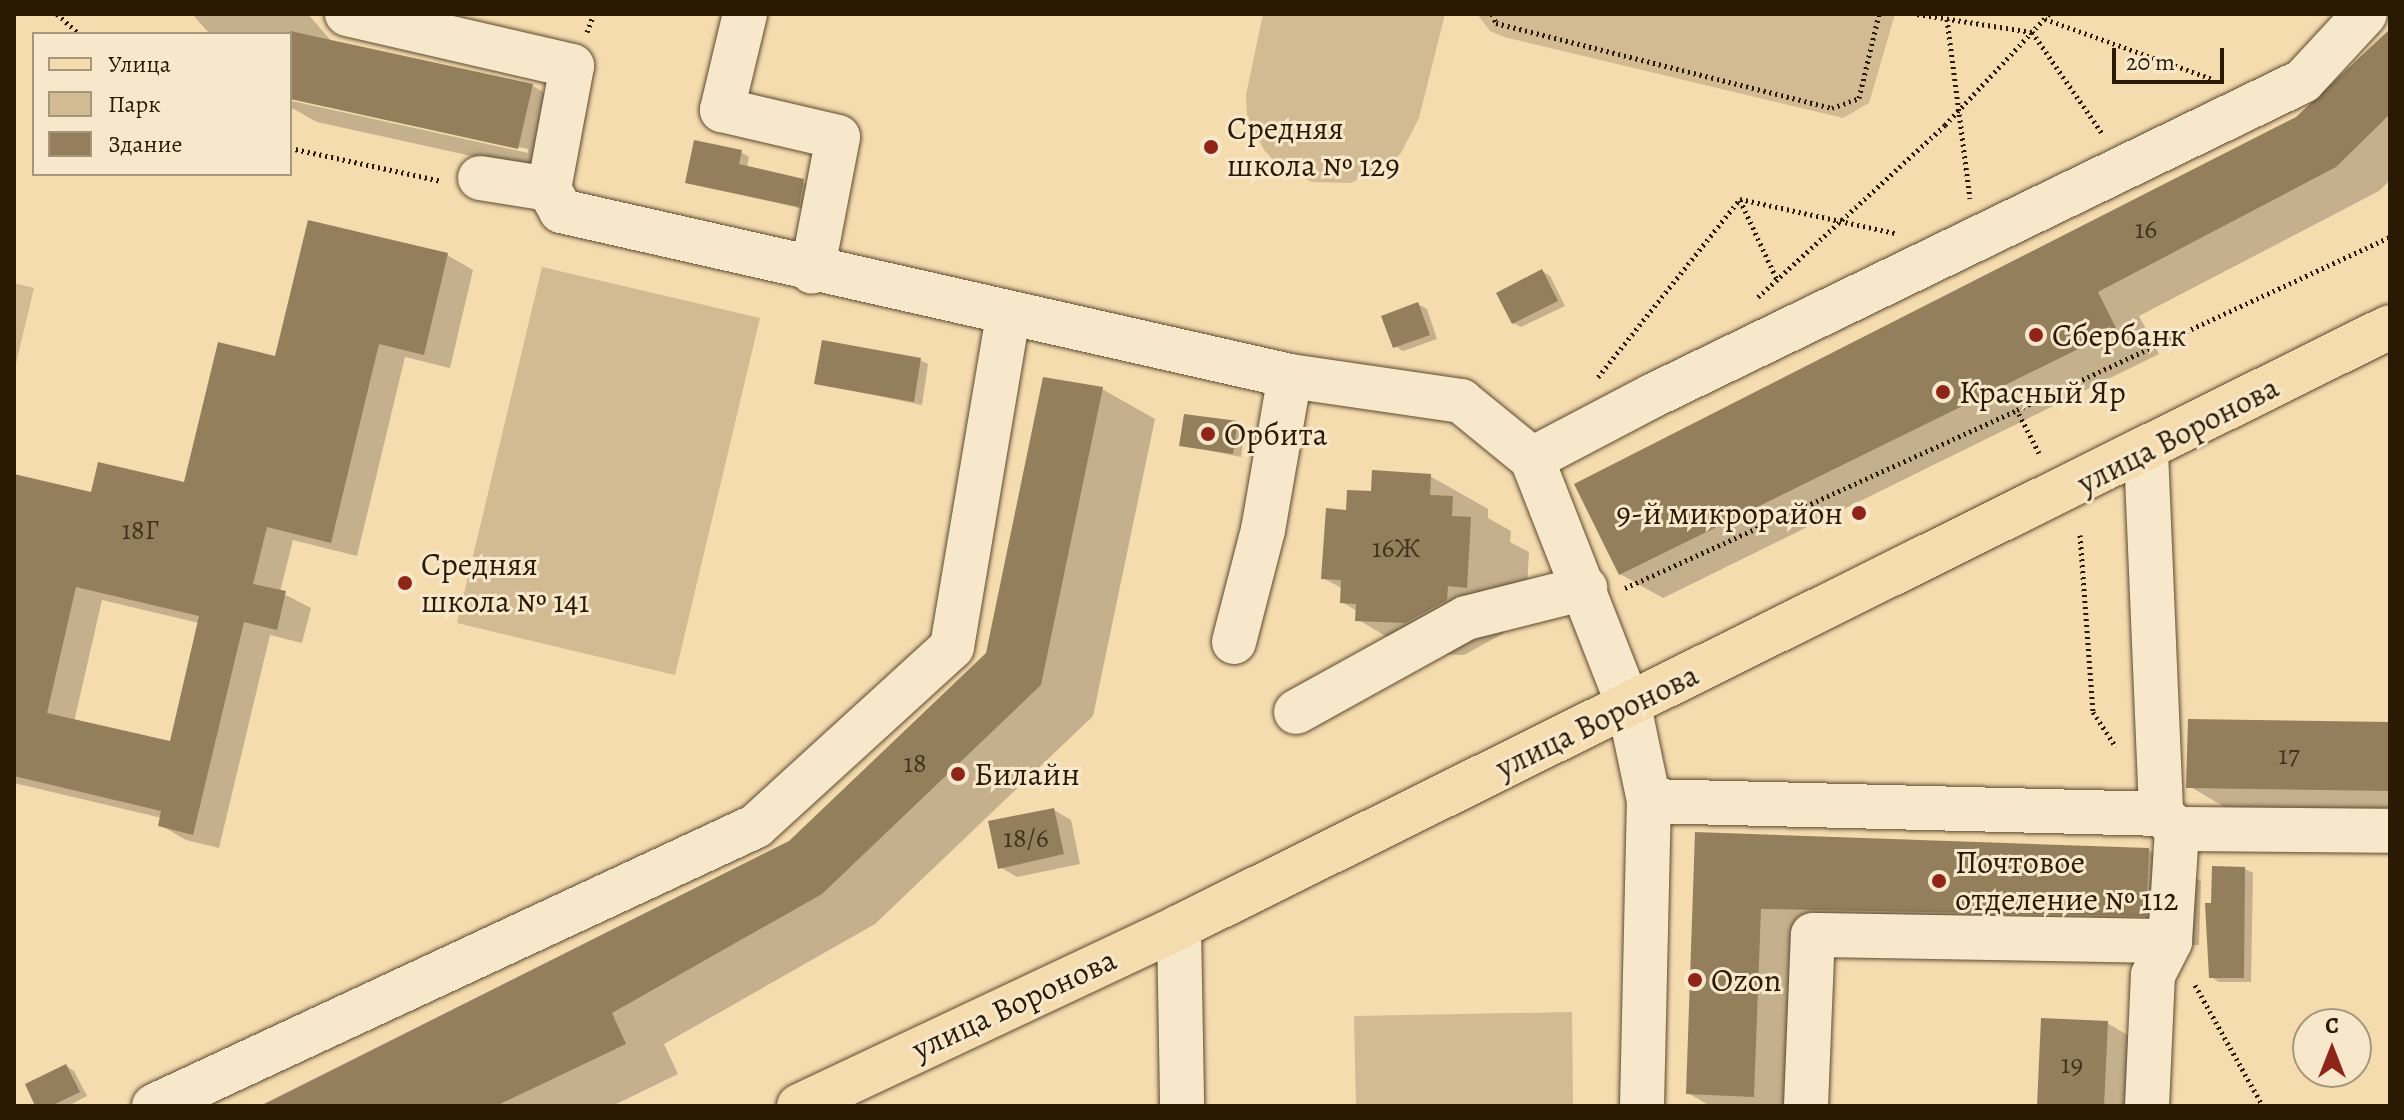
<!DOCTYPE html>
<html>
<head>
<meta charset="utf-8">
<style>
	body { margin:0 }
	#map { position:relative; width:2404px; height:1120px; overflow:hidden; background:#f5dcaf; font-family:Alegreya,serif }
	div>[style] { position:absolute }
	.green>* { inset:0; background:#d2bb92 }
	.shadow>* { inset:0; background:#0003 }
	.building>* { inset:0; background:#947f5d }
	.path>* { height:5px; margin-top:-2.5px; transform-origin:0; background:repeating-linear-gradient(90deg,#2a1a04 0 2px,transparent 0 6px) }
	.roads { filter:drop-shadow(0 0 2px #5d4a2f) drop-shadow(0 0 2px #5d4a2f) }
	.minor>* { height:44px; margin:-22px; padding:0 22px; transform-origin:22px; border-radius:22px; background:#f8e8cb }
	.major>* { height:44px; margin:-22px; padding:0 22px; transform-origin:22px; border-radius:22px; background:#f5dcaf }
	.dots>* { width:22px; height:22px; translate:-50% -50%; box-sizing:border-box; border:4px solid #f8e8cb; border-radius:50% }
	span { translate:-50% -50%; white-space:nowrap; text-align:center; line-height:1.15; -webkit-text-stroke:6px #f8e8cb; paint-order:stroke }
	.number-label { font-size:28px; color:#44331a }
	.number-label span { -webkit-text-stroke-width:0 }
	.poi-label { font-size:32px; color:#2a1a04 }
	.left { translate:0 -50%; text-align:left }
	.right { translate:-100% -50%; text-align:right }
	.street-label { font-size:32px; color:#2a1a04 }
	.frame { position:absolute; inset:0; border:16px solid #2a1a04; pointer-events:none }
	.legend { position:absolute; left:32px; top:32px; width:260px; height:144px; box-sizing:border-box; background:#f8e8cb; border:2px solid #a6967b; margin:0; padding:10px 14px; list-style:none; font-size:24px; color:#2a1a04 }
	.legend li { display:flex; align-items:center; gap:16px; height:40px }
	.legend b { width:40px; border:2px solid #a6967b }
	.north { position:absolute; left:2292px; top:1008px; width:80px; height:80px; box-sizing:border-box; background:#f8e8cb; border:2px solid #a6967b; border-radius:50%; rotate:0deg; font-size:22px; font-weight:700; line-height:32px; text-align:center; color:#2a1a04 }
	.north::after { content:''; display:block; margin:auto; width:28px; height:36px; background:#8f2418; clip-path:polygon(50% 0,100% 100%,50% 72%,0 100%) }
	.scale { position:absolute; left:2112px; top:48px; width:112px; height:36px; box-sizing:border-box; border:4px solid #2a1a04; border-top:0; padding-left:10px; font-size:24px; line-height:28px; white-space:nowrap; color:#2a1a04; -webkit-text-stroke:6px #f8e8cb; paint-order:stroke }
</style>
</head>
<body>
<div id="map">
	<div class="green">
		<div style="clip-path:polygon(1263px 14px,1445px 14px,1419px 118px,1401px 153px,1387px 166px,1351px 183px,1312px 182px,1277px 164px,1264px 150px,1247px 115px,1246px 95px)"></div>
		<div style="clip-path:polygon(1477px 14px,1895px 14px,1869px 103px,1843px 118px,1504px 37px,1490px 31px)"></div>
		<div style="clip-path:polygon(542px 267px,760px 318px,675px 675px,457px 623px)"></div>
		<div style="clip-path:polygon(14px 283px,34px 288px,14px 372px)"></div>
		<div style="clip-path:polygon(1572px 1012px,1573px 1106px,1356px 1106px,1354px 1016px)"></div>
	</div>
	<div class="shadow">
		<div style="clip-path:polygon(evenodd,192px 14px,308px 14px,333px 43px,533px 86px,586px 117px,571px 178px,317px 122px,290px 107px,290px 34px,210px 34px,192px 14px,292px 97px,528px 149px,528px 153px,292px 101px,292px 97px)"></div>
		<div style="clip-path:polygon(2390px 34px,2390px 180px,2379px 191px,2139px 316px,2159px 354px,1663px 598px,1620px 574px,2297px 119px)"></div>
		<div style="clip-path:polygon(741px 152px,749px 157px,747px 168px,812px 185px,807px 210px,687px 182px)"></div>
		<div style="clip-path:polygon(evenodd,447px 255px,473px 270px,450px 368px,405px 357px,357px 556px,293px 540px,280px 592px,311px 608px,302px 643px,270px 635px,219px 848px,186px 840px,160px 825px,162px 818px,14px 783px,14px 478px,93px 495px,185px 485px,277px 358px,447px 255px,102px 600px,199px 623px,171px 744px,74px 722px,102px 600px)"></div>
		<div style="clip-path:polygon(1542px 271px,1550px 276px,1565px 306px,1521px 327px,1513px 323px)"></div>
		<div style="clip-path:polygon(1418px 304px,1427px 309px,1437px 339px,1403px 351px,1395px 346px)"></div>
		<div style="clip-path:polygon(920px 360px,928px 364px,922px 405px,816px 383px)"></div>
		<div style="clip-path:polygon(1102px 389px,1155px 419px,1093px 716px,875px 924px,664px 1044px,678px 1074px,612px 1106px,263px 1106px,790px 843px,988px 654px)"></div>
		<div style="clip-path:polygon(1237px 423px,1245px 428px,1241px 457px,1181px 445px)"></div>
		<div style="clip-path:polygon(1430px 476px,1488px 509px,1488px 518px,1511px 531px,1510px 542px,1529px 552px,1525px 620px,1505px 618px,1504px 633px,1464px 655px,1414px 653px,1357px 619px,1357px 611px,1342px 602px,1343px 589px,1323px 578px,1347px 512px,1373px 493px)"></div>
		<div style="clip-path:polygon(2390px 725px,2390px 815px,2233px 812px,2189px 786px)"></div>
		<div style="clip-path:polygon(1054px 810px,1071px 820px,1080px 864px,1017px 877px,1000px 867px)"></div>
		<div style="clip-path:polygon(1697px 834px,2148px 850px,2201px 881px,2199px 945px,1814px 939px,1808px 1106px,1710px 1106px,1688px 1093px)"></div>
		<div style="clip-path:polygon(2245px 869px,2253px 873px,2251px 982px,2219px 982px,2211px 977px,2213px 905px)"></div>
		<div style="clip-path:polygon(2107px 1023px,2160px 1054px,2158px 1106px,2039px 1106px)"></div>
		<div style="clip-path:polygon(66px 1066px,74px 1071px,87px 1096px,68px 1106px,38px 1106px)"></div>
	</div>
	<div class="building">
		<div style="clip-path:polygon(2390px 29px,2390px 114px,2336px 167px,2098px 292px,2117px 330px,1619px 575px,1574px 484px,2296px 117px)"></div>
		<div style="clip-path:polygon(290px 31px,533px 84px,518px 149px,290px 99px)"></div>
		<div style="clip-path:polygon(694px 140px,742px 150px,739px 164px,804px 179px,799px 207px,685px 183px)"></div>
		<div style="clip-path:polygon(evenodd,308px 220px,448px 253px,424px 355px,379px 344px,331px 543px,267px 527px,253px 584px,286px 591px,277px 630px,244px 622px,193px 835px,158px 826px,161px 811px,14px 776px,14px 474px,91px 492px,98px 462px,184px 482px,218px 342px,275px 356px,308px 220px,76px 587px,199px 616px,170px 741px,47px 713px,76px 587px)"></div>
		<div style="clip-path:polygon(1542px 269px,1558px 301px,1512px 324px,1496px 293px)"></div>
		<div style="clip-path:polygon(1418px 302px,1430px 335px,1393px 348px,1381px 316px)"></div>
		<div style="clip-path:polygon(822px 340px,921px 358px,914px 402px,814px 384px)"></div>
		<div style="clip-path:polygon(1043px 377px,1103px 387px,1041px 685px,822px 894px,612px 1013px,626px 1044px,496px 1106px,260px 1106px,789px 841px,986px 653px)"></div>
		<div style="clip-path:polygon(1184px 414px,1238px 421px,1233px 454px,1179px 446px)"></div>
		<div style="clip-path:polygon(1372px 470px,1431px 474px,1430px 495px,1453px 496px,1452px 516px,1471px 517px,1467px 588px,1448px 586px,1447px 600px,1405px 623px,1355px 621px,1356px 604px,1340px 603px,1341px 580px,1321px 579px,1326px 508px,1346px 510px,1347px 490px,1371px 491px)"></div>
		<div style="clip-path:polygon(2188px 719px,2390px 722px,2390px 791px,2186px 788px)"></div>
		<div style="clip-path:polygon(1054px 808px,1064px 854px,998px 869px,988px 821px)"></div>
		<div style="clip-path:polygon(1695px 832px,2149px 848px,2146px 916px,1761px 909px,1754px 1097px,1686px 1094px)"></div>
		<div style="clip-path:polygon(2212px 866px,2245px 867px,2244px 978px,2209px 978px,2205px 903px,2211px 903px)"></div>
		<div style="clip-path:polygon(2041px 1018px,2108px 1021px,2104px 1106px,2037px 1106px)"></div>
		<div style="clip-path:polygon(66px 1064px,80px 1092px,51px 1106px,35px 1106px,25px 1084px)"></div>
	</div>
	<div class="path">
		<div style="left:57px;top:14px;width:30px;rotate:42deg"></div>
		<div style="left:1492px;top:14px;width:10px;rotate:66deg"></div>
		<div style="left:1496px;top:23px;width:347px;rotate:14.2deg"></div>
		<div style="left:1832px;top:108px;width:29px;rotate:-20deg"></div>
		<div style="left:1859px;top:98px;width:86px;rotate:-76.6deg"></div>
		<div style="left:1917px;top:14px;width:116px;rotate:8.9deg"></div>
		<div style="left:2032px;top:32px;width:123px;rotate:55.3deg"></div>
		<div style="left:1947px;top:19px;width:181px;rotate:82.7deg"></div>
		<div style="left:2045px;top:19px;width:178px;rotate:19.7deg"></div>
		<div style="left:587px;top:32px;width:19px;rotate:-69deg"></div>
		<div style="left:290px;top:148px;width:155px;rotate:12.3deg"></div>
		<div style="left:1740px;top:199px;width:159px;rotate:12.4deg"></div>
		<div style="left:1740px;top:200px;width:90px;rotate:65.1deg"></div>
		<div style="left:1758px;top:297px;width:254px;rotate:-42.6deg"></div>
		<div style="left:1945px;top:125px;width:152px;rotate:-46.9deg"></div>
		<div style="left:1598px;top:377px;width:228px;rotate:-51.4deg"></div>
		<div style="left:2039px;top:453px;width:48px;rotate:-117.1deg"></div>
		<div style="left:2017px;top:410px;width:411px;rotate:-24.9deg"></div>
		<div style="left:2080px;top:535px;width:177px;rotate:85.8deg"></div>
		<div style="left:2093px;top:712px;width:42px;rotate:56.7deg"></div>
		<div style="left:1625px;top:588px;width:431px;rotate:-24.4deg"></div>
		<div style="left:2195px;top:985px;width:139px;rotate:60.7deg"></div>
	</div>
	<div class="roads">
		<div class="minor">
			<div style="left:347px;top:14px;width:231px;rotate:13deg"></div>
			<div style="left:572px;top:66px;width:125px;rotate:100.6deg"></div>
			<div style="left:549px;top:189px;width:25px;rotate:61deg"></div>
			<div style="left:561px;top:211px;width:747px;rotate:12.75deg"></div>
			<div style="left:1290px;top:376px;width:173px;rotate:8.3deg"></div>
			<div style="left:1461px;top:401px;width:92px;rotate:39.2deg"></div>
			<div style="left:1532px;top:459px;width:265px;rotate:68.6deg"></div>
			<div style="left:1629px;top:706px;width:97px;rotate:78.1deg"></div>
			<div style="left:745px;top:14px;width:99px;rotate:103.5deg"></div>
			<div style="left:722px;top:110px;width:119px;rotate:13.1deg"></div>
			<div style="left:838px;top:137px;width:137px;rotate:100.9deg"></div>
			<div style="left:480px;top:178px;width:70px;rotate:9.1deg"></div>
			<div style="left:2146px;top:452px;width:362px;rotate:87.6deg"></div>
			<div style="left:2161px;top:814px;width:22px;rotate:43deg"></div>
			<div style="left:1532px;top:459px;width:136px;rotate:-27.7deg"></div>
			<div style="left:1652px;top:396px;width:723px;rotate:-25.82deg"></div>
			<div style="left:2303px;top:81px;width:91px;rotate:-47.2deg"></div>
			<div style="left:1234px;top:642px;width:116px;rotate:-75.5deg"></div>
			<div style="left:1263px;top:530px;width:156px;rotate:-80.1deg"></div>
			<div style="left:1296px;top:712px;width:194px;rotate:-28.9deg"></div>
			<div style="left:1466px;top:618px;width:123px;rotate:-14.1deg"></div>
			<div style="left:1179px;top:927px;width:179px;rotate:89deg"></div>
			<div style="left:154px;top:1106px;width:664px;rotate:-24.94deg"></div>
			<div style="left:756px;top:826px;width:265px;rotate:-42.4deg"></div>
			<div style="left:952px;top:647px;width:337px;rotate:-80.4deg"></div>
			<div style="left:1642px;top:1106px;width:305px;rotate:-88.7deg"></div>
			<div style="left:1649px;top:801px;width:512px;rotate:1.45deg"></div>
			<div style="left:1806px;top:1106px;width:171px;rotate:-87.7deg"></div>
			<div style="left:1813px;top:935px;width:357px;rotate:1deg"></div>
			<div style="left:2170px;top:941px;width:112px;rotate:-86.4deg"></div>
			<div style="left:2177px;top:829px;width:213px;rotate:0.5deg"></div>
			<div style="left:2147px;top:1106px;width:131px;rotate:-87.4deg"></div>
			<div style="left:2153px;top:975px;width:38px;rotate:-63deg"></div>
		</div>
		<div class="major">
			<div style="left:799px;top:1106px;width:420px;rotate:-25.2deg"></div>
			<div style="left:1179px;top:927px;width:1351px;rotate:-26.36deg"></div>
		</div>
	</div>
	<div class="dots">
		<div style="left:1211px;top:147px;background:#8f2418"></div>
		<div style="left:2036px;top:335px;background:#8f2418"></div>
		<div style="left:1943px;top:392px;background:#8f2418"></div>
		<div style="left:1208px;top:434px;background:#8f2418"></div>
		<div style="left:1859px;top:513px;background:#8f2418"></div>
		<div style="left:405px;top:583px;background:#8f2418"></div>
		<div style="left:958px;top:774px;background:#8f2418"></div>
		<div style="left:1939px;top:881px;background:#8f2418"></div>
		<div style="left:1695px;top:980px;background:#8f2418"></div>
	</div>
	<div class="number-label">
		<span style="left:2146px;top:229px">16</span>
		<span style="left:140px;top:530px">18Г</span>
		<span style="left:1396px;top:548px">16Ж</span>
		<span style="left:2289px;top:755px">17</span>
		<span style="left:915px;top:763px">18</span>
		<span style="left:1026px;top:838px">18/6</span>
		<span style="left:2072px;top:1064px">19</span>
	</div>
	<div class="poi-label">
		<span class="left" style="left:1227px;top:147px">Средняя<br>школа № 129</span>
		<span class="left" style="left:2052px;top:335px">Сбербанк</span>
		<span class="left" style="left:1959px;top:392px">Красный Яр</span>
		<span class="left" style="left:1224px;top:434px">Орбита</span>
		<span class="right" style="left:1843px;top:513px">9-й микрорайон</span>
		<span class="left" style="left:421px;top:583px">Средняя<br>школа № 141</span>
		<span class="left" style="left:974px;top:774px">Билайн</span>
		<span class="left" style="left:1955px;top:881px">Почтовое<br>отделение № 112</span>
		<span class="left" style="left:1711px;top:980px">Ozon</span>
	</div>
	<div class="street-label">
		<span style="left:2178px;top:435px;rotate:-27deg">улица Воронова</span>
		<span style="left:1597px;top:721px;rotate:-26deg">улица Воронова</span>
		<span style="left:1014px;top:1004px;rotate:-25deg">улица Воронова</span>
	</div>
	<div class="frame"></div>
	<ul class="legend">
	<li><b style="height:10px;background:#f5dcaf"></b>Улица</li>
	<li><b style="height:22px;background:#d2bb92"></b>Парк</li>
	<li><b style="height:22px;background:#947f5d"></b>Здание</li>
	</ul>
	<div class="north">С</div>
	<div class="scale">20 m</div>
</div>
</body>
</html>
